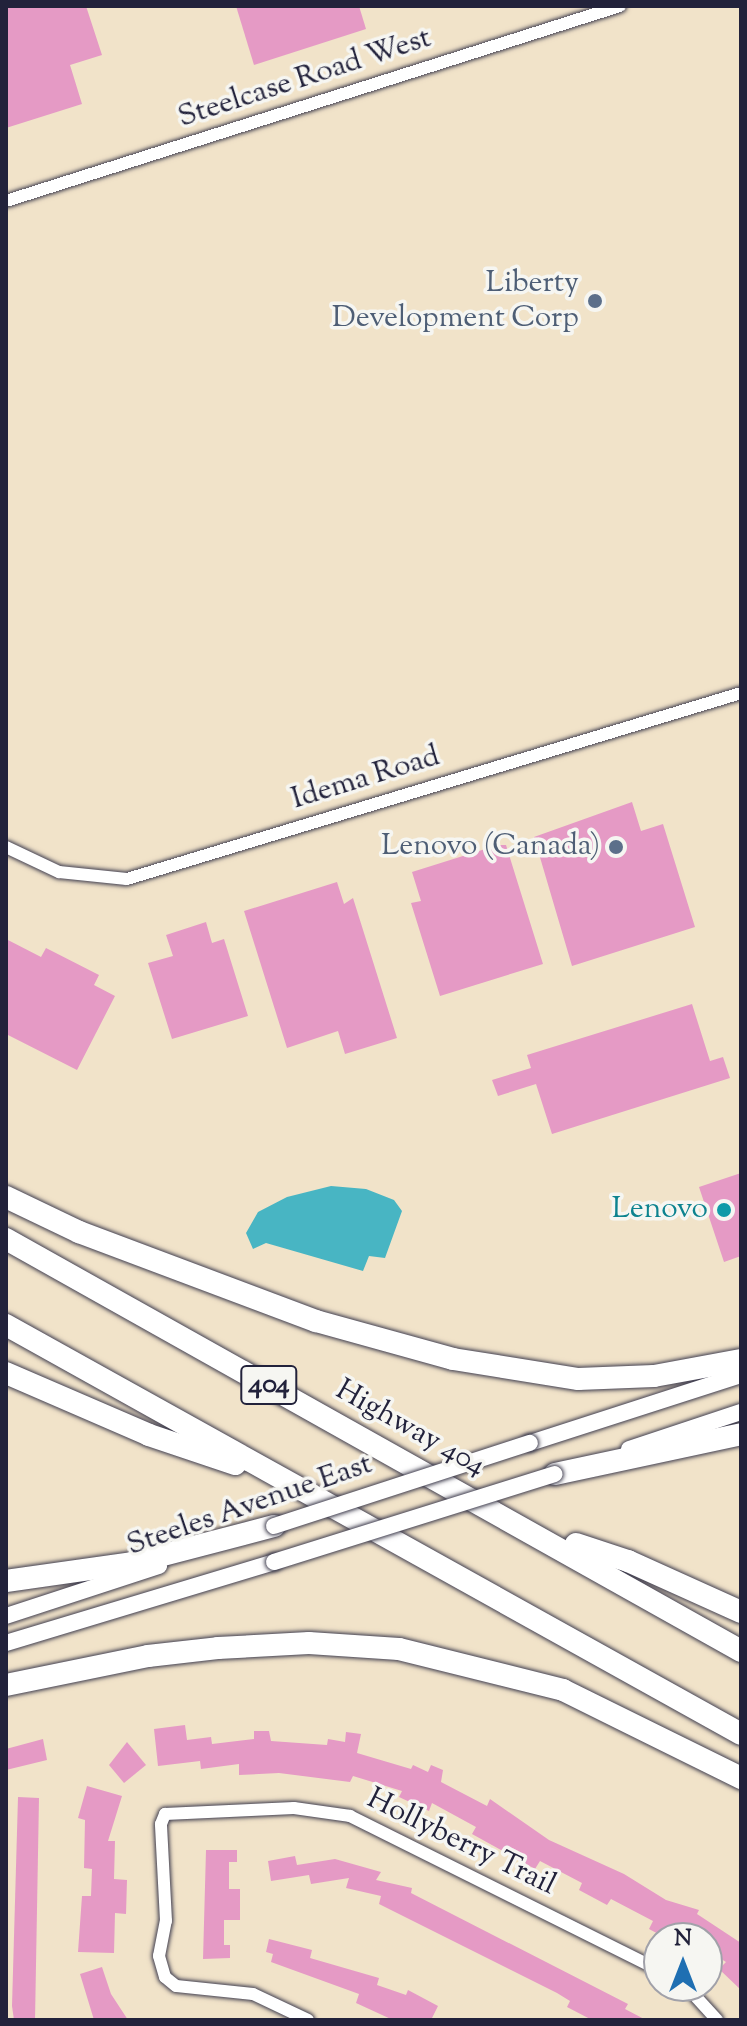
<!DOCTYPE html>
<html>
<head>
<meta charset="utf-8">
<style>
	body { margin:0 }
	#map { position:relative; width:747px; height:2026px; overflow:hidden; background:#f1e3c9; font-family:"Sorts Mill Goudy",serif }
	div>[style] { position:absolute }
	.water>* { inset:0; background:#48b5c3 }
	.building>* { inset:0; background:#e59ac5 }
	.roads { filter:drop-shadow(0 0 2px #413f50) drop-shadow(0 0 2px #413f50) }
	.minor>* { height:12px; margin:-6px; padding:0 6px; transform-origin:6px; border-radius:6px; background:#fff }
	.secondary>* { height:16px; margin:-8px; padding:0 8px; transform-origin:8px; border-radius:8px; background:#fff }
	.motorway>* { height:22px; margin:-11px; padding:0 11px; transform-origin:11px; border-radius:11px; background:#fff }
	.bridges { filter:drop-shadow(0 0 2px #413f50) drop-shadow(0 0 2px #413f50) }
	.secondary-bridge>* { height:16px; margin:-8px; padding:0 8px; transform-origin:8px; border-radius:8px; background:#fff }
	.dots>* { width:22px; height:22px; translate:-50% -50%; box-sizing:border-box; border:4px solid #f6f6f2; border-radius:50% }
	span { translate:-50% -50%; white-space:nowrap; text-align:center; line-height:1.15; -webkit-text-stroke:7px #f6f6f2; paint-order:stroke }
	.shield-label span { padding:2px 6px; background:#f6f6f2; border:2px solid; border-radius:6px; -webkit-text-stroke-width:0 }
	.shield-label { font-size:28px; color:#22223b; font-weight:700 }
	.street-label { font-size:30px; color:#22223b }
	.service-label { font-size:30px; color:#4e5e75 }
	.right { translate:-100% -50%; text-align:right }
	.culture-label { font-size:30px; color:#0d838f }
	.frame { position:absolute; inset:0; border:8px solid #22223b; pointer-events:none }
	.north { position:absolute; left:643px; top:1922px; width:80px; height:80px; box-sizing:border-box; background:#f6f6f2; border:2px solid #a1a1a9; border-radius:50%; rotate:0deg; font-size:22px; font-weight:700; line-height:32px; text-align:center; color:#22223b }
	.north::after { content:''; display:block; margin:auto; width:28px; height:36px; background:#1f6fb2; clip-path:polygon(50% 0,100% 100%,50% 72%,0 100%) }
</style>
</head>
<body>
<div id="map">
	<div class="water">
		<div style="clip-path:polygon(331px 1186px,366px 1189px,394px 1200px,402px 1211px,385px 1258px,369px 1256px,363px 1271px,266px 1243px,253px 1249px,246px 1233px,258px 1212px,287px 1197px)"></div>
	</div>
	<div class="building">
		<div style="clip-path:polygon(6px 6px,86px 6px,102px 55px,70px 65px,82px 104px,6px 128px)"></div>
		<div style="clip-path:polygon(236px 6px,359px 6px,366px 29px,254px 65px)"></div>
		<div style="clip-path:polygon(632px 802px,641px 831px,663px 824px,695px 927px,572px 966px,534px 837px)"></div>
		<div style="clip-path:polygon(498px 845px,506px 845px,543px 964px,440px 996px,411px 903px,421px 901px,412px 872px)"></div>
		<div style="clip-path:polygon(337px 882px,344px 904px,353px 898px,397px 1038px,345px 1054px,338px 1031px,287px 1048px,244px 911px)"></div>
		<div style="clip-path:polygon(206px 922px,212px 943px,224px 939px,248px 1016px,172px 1039px,148px 963px,173px 956px,166px 935px)"></div>
		<div style="clip-path:polygon(6px 939px,41px 957px,46px 948px,99px 975px,94px 985px,115px 996px,77px 1070px,6px 1034px)"></div>
		<div style="clip-path:polygon(692px 1004px,710px 1061px,723px 1057px,730px 1078px,552px 1134px,536px 1084px,498px 1096px,492px 1080px,531px 1068px,527px 1055px)"></div>
		<div style="clip-path:polygon(741px 1173px,741px 1256px,724px 1262px,699px 1187px)"></div>
		<div style="clip-path:polygon(185px 1725px,187px 1740px,211px 1737px,212px 1744px,254px 1739px,254px 1731px,269px 1731px,271px 1741px,327px 1745px,328px 1739px,345px 1742px,346px 1732px,361px 1734px,357px 1753px,411px 1769px,413px 1765px,428px 1772px,431px 1765px,443px 1770px,441px 1782px,487px 1806px,490px 1799px,549px 1840px,624px 1874px,666px 1900px,699px 1910px,697px 1914px,741px 1943px,741px 1990px,719px 1969px,726px 1962px,707px 1950px,707px 1938px,666px 1938px,649px 1929px,653px 1921px,611px 1899px,607px 1905px,579px 1890px,582px 1883px,540px 1861px,535px 1869px,472px 1834px,476px 1827px,432px 1803px,429px 1811px,399px 1797px,402px 1791px,353px 1776px,350px 1782px,279px 1773px,239px 1775px,239px 1764px,201px 1769px,200px 1761px,158px 1766px,154px 1729px)"></div>
		<div style="clip-path:polygon(43px 1739px,47px 1760px,6px 1770px,6px 1749px)"></div>
		<div style="clip-path:polygon(127px 1742px,146px 1765px,124px 1783px,109px 1765px)"></div>
		<div style="clip-path:polygon(87px 1786px,122px 1796px,108px 1841px,115px 1841px,114px 1879px,127px 1880px,126px 1914px,115px 1913px,114px 1953px,78px 1952px,82px 1896px,91px 1896px,92px 1869px,84px 1868px,85px 1820px,78px 1818px)"></div>
		<div style="clip-path:polygon(18px 1797px,39px 1798px,35px 2020px,14px 2020px,12px 2006px)"></div>
		<div style="clip-path:polygon(206px 1850px,237px 1850px,237px 1862px,229px 1862px,229px 1889px,240px 1889px,240px 1920px,224px 1920px,224px 1945px,230px 1945px,230px 1958px,203px 1959px)"></div>
		<div style="clip-path:polygon(295px 1856px,297px 1865px,335px 1859px,381px 1872px,376px 1880px,412px 1888px,411px 1893px,628px 2004px,625px 2009px,646px 2020px,592px 2020px,567px 2007px,570px 2001px,557px 1993px,379px 1904px,381px 1896px,346px 1888px,349px 1878px,311px 1884px,309px 1875px,271px 1881px,268px 1861px)"></div>
		<div style="clip-path:polygon(269px 1939px,312px 1950px,310px 1958px,379px 1978px,377px 1985px,406px 1995px,408px 1990px,438px 2006px,431px 2020px,393px 2020px,356px 2003px,359px 1994px,271px 1962px,273px 1954px,266px 1952px)"></div>
		<div style="clip-path:polygon(102px 1967px,111px 1994px,128px 2020px,94px 2020px,80px 1974px)"></div>
	</div>
	<div class="roads">
		<div class="minor">
			<div style="left:6px;top:201px;width:644px;rotate:-17.62deg"></div>
			<div style="left:6px;top:847px;width:59px;rotate:25.3deg"></div>
			<div style="left:59px;top:872px;width:68px;rotate:5.9deg"></div>
			<div style="left:127px;top:879px;width:642px;rotate:-16.85deg"></div>
			<div style="left:686px;top:1986px;width:46px;rotate:47.6deg"></div>
			<div style="left:308px;top:2020px;width:61px;rotate:-154.7deg"></div>
			<div style="left:253px;top:1994px;width:77px;rotate:-174.1deg"></div>
			<div style="left:176px;top:1986px;width:14px;rotate:-141deg"></div>
			<div style="left:165px;top:1977px;width:22px;rotate:-106deg"></div>
			<div style="left:159px;top:1956px;width:36px;rotate:-79deg"></div>
			<div style="left:166px;top:1921px;width:97px;rotate:-93deg"></div>
			<div style="left:161px;top:1824px;width:11px;rotate:-68deg"></div>
			<div style="left:165px;top:1814px;width:129px;rotate:-2.7deg"></div>
			<div style="left:294px;top:1808px;width:57px;rotate:8.1deg"></div>
			<div style="left:350px;top:1816px;width:345px;rotate:26.5deg"></div>
		</div>
		<div class="secondary">
			<div style="left:530px;top:1443px;width:222px;rotate:-17.9deg"></div>
			<div style="left:629px;top:1449px;width:118px;rotate:-18.3deg"></div>
			<div style="left:6px;top:1616px;width:161px;rotate:-18.1deg"></div>
			<div style="left:6px;top:1643px;width:280px;rotate:-16.8deg"></div>
		</div>
		<div class="motorway">
			<div style="left:6px;top:1197px;width:81px;rotate:25.6deg"></div>
			<div style="left:79px;top:1232px;width:253px;rotate:20.6deg"></div>
			<div style="left:316px;top:1321px;width:142px;rotate:15.5deg"></div>
			<div style="left:453px;top:1359px;width:127px;rotate:9.1deg"></div>
			<div style="left:578px;top:1379px;width:76px;rotate:-2.3deg"></div>
			<div style="left:654px;top:1376px;width:88px;rotate:-10.4deg"></div>
			<div style="left:6px;top:1239px;width:843px;rotate:29.27deg"></div>
			<div style="left:6px;top:1325px;width:841px;rotate:29.09deg"></div>
			<div style="left:6px;top:1373px;width:156px;rotate:23.4deg"></div>
			<div style="left:149px;top:1435px;width:91px;rotate:18.6deg"></div>
			<div style="left:555px;top:1474px;width:190px;rotate:-12.1deg"></div>
			<div style="left:576px;top:1544px;width:55px;rotate:18.1deg"></div>
			<div style="left:628px;top:1561px;width:124px;rotate:24.3deg"></div>
			<div style="left:6px;top:1581px;width:127px;rotate:-8.1deg"></div>
			<div style="left:132px;top:1563px;width:147px;rotate:-14.6deg"></div>
			<div style="left:6px;top:1685px;width:145px;rotate:-11.5deg"></div>
			<div style="left:148px;top:1656px;width:70px;rotate:-6.5deg"></div>
			<div style="left:218px;top:1648px;width:91px;rotate:-3.1deg"></div>
			<div style="left:309px;top:1643px;width:90px;rotate:3.8deg"></div>
			<div style="left:399px;top:1649px;width:169px;rotate:14deg"></div>
			<div style="left:563px;top:1690px;width:199px;rotate:26.3deg"></div>
		</div>
	</div>
	<div class="bridges">
		<div class="secondary-bridge">
			<div style="left:274px;top:1526px;width:269px;rotate:-18deg"></div>
			<div style="left:274px;top:1562px;width:294px;rotate:-17.4deg"></div>
		</div>
	</div>
	<div class="dots">
		<div style="left:595px;top:301px;background:#5c6f8a"></div>
		<div style="left:616px;top:847px;background:#5c6f8a"></div>
		<div style="left:724px;top:1210px;background:#0f9aa8"></div>
	</div>
	<div class="shield-label">
		<span style="left:269px;top:1385px">404</span>
	</div>
	<div class="street-label">
		<span style="left:305px;top:79px;rotate:-18deg">Steelcase Road West</span>
		<span style="left:366px;top:779px;rotate:-17deg">Idema Road</span>
		<span style="left:410px;top:1429px;rotate:29deg">Highway 404</span>
		<span style="left:250px;top:1506px;rotate:-19deg">Steeles Avenue East</span>
		<span style="left:461px;top:1843px;rotate:26deg">Hollyberry Trail</span>
	</div>
	<div class="service-label">
		<span class="right" style="left:579px;top:301px">Liberty<br>Development Corp</span>
		<span class="right" style="left:600px;top:847px">Lenovo (Canada)</span>
	</div>
	<div class="culture-label">
		<span class="right" style="left:708px;top:1210px">Lenovo</span>
	</div>
	<div class="frame"></div>
	<div class="north">N</div>
</div>
</body>
</html>
